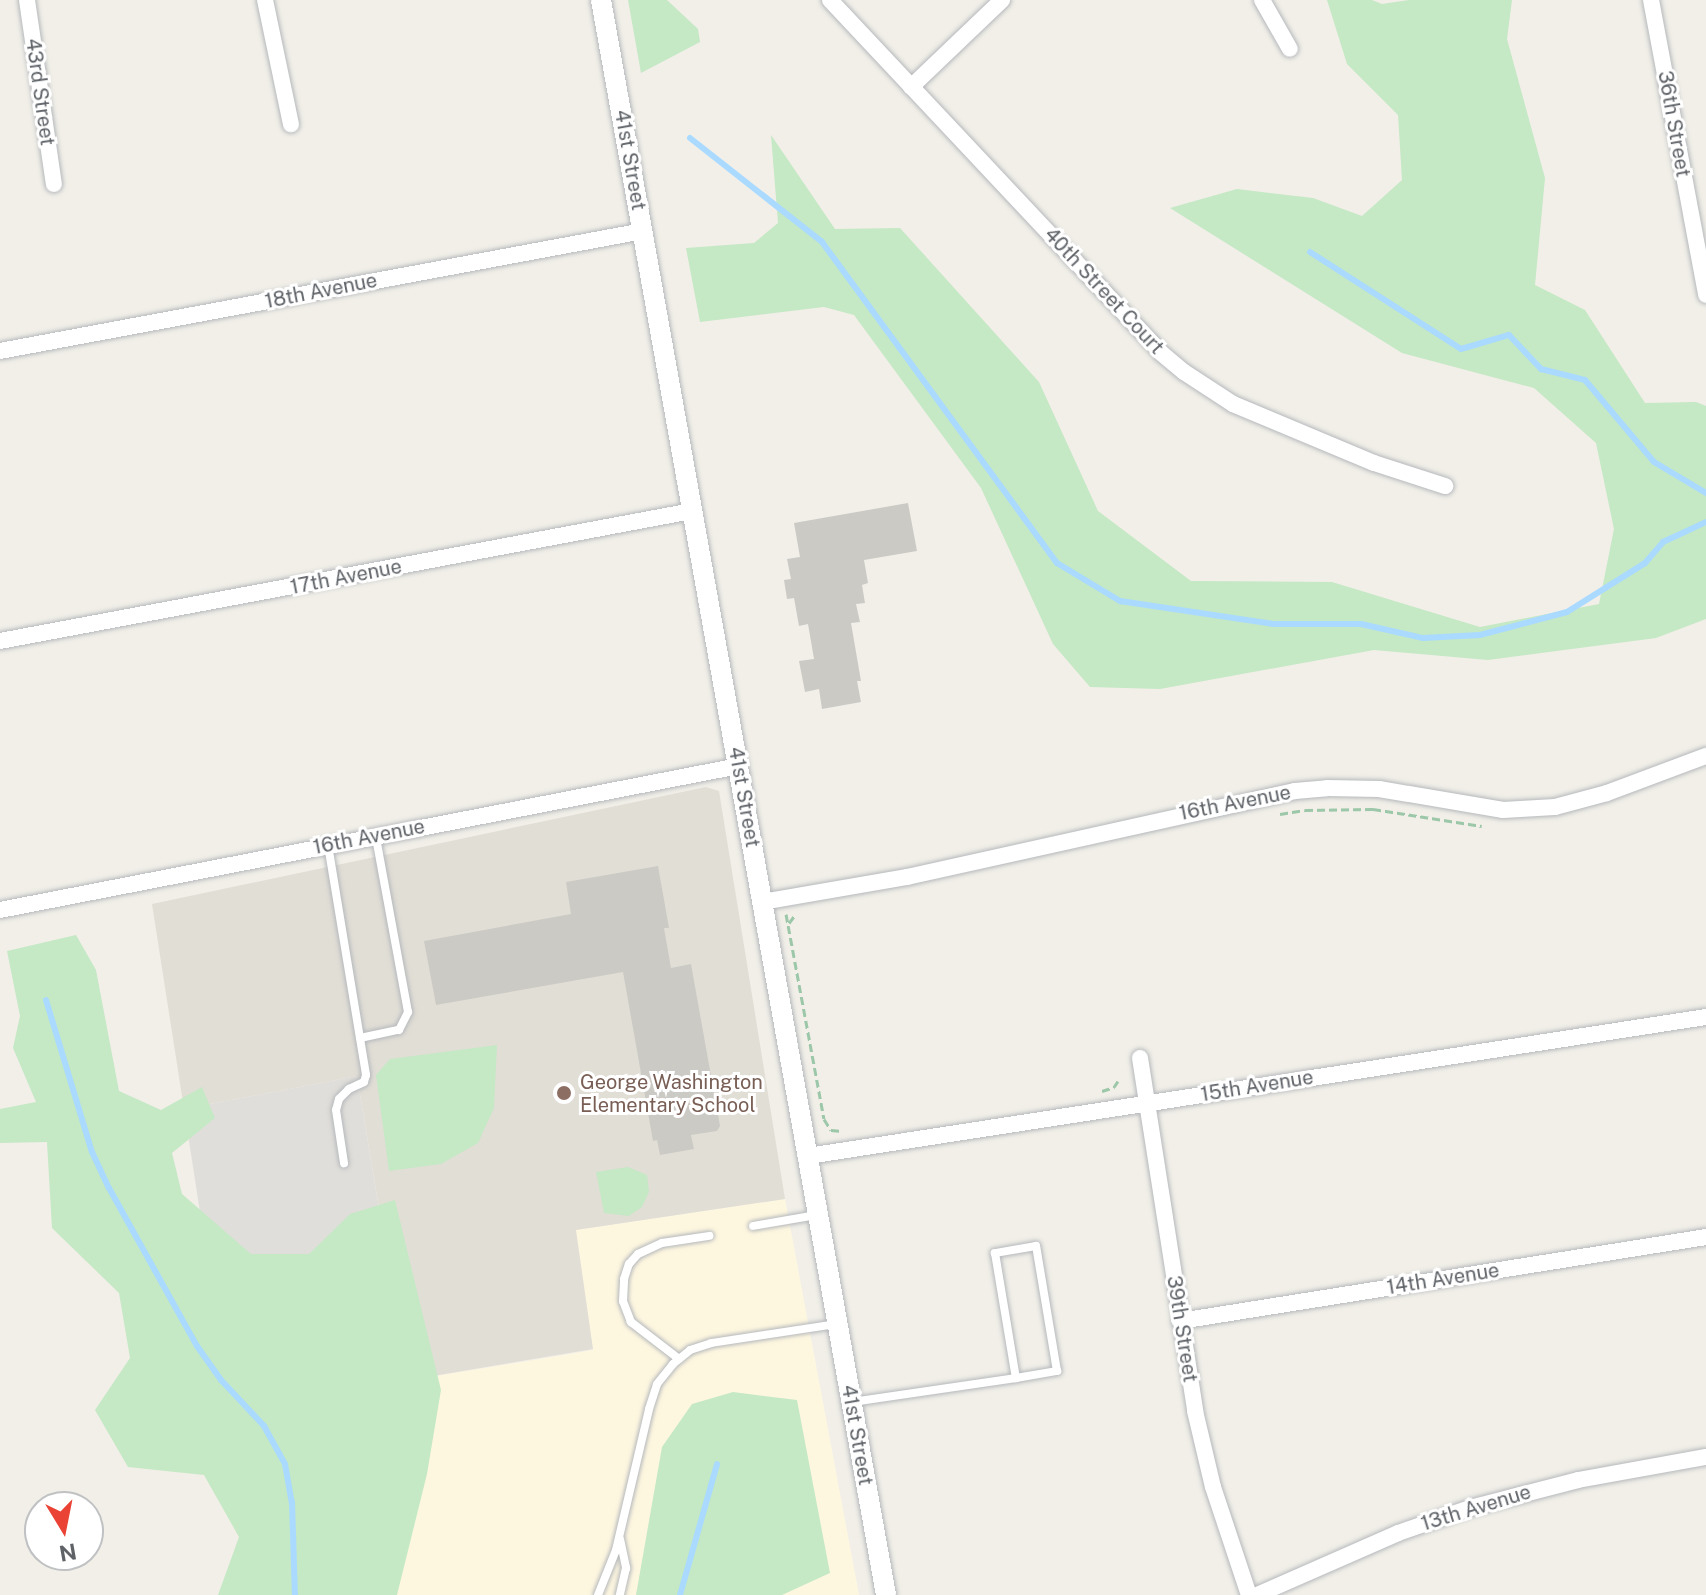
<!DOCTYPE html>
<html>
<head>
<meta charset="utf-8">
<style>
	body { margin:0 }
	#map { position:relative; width:1706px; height:1595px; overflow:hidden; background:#f1efe8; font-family:"Public Sans",sans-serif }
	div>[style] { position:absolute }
	.commercial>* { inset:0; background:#fef7e0 }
	.industrial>* { inset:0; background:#e0deda }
	.education>* { inset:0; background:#e1ded6 }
	.green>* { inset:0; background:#c5e8c5 }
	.stream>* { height:6px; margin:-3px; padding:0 3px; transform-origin:3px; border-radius:3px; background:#aadaff }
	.building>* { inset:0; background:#cccac5 }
	.path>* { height:3px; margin-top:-1.5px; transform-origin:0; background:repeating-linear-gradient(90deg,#9cc7a9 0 8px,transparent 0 12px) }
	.roads { filter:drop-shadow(0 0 2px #b5b8bc) drop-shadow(0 0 2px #b5b8bc) }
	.service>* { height:8px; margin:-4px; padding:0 4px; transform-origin:4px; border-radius:4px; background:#fff }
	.minor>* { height:16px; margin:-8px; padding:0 8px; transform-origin:8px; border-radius:8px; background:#fff }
	.tertiary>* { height:20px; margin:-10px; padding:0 10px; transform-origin:10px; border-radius:10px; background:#fff }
	.dots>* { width:22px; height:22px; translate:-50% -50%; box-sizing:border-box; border:4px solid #fff; border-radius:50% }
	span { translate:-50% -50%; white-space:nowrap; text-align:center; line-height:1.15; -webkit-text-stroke:6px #fff; paint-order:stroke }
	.street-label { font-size:20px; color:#5f6368 }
	.education-label { font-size:20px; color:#785e54 }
	.left { translate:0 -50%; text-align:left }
	.north { position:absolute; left:24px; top:1491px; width:80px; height:80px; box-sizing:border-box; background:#fff; border:2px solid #bfc1c3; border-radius:50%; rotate:170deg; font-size:22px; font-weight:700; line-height:32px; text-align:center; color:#5f6368 }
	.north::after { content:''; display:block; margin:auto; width:28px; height:36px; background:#ea4335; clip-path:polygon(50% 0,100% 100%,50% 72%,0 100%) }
</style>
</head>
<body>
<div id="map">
	<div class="commercial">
		<div style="clip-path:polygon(785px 1199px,859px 1595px,265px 1595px,232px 1410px,593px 1350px,575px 1230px)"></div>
	</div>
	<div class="industrial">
		<div style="clip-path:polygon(357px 1076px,389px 1269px,214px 1302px,184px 1109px)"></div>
	</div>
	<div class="education">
		<div style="clip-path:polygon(706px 787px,719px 791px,785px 1199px,576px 1230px,593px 1349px,232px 1410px,389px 1268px,357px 1076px,184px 1109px,152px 904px)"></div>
	</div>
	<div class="green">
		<div style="clip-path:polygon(628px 0,667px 0,698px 29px,700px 42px,641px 73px)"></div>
		<div style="clip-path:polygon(1327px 0,1372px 0,1382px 4px,1409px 0,1512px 0,1507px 39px,1545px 178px,1535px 285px,1585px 310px,1645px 403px,1696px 402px,1706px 406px,1706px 619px,1656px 638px,1488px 660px,1374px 650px,1160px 689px,1090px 687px,1053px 644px,981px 488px,854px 315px,824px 307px,700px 322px,686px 248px,754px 243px,778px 223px,771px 135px,835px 229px,900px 228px,1039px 382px,1098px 511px,1191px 581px,1332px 582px,1480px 627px,1599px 604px,1614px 529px,1596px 443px,1534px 388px,1402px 353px,1170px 208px,1237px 189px,1313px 198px,1362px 216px,1402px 180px,1398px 115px,1347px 64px)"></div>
		<div style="clip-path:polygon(76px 935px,96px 970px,119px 1091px,161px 1110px,202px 1087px,215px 1118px,172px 1153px,182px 1194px,251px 1254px,309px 1254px,350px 1214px,395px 1200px,441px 1390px,427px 1474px,397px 1595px,218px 1595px,239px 1537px,204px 1475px,128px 1467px,95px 1410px,130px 1358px,119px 1293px,52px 1228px,47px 1142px,0 1143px,0 1109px,36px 1102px,13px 1048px,20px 1016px,7px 951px)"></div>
		<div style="clip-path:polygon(497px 1045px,494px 1108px,478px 1143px,441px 1164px,389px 1171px,376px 1075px,390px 1059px)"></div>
		<div style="clip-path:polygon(628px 1167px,647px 1175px,649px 1192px,642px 1207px,629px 1216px,604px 1213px,596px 1172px)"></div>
		<div style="clip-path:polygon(733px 1392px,797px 1400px,830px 1573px,782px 1595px,636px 1595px,662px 1447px,692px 1404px)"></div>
	</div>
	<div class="stream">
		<div style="left:690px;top:138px;width:168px;rotate:38.2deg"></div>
		<div style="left:822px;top:242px;width:398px;rotate:53.8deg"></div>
		<div style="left:1057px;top:563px;width:74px;rotate:31.1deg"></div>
		<div style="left:1120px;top:601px;width:155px;rotate:8.5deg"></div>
		<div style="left:1273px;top:624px;width:88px"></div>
		<div style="left:1361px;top:624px;width:64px;rotate:12.7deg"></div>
		<div style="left:1423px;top:638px;width:57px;rotate:-3deg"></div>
		<div style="left:1480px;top:635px;width:90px;rotate:-14.8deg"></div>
		<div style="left:1567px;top:612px;width:92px;rotate:-32.1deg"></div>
		<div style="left:1645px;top:563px;width:28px;rotate:-49deg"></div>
		<div style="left:1663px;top:542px;width:47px;rotate:-24.9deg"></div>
		<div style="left:1310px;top:252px;width:179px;rotate:32.7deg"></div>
		<div style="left:1461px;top:349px;width:50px;rotate:-16.3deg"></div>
		<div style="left:1509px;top:335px;width:47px;rotate:46.7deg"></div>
		<div style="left:1541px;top:369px;width:45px;rotate:14deg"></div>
		<div style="left:1585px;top:380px;width:107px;rotate:49.9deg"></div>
		<div style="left:1654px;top:462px;width:61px;rotate:30.8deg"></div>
		<div style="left:46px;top:1000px;width:159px;rotate:73.2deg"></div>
		<div style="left:92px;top:1152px;width:40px;rotate:65deg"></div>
		<div style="left:109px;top:1188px;width:181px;rotate:60.9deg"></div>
		<div style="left:197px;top:1346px;width:42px;rotate:54.8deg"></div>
		<div style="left:221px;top:1380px;width:63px;rotate:46.9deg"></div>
		<div style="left:264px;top:1426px;width:43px;rotate:61.1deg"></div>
		<div style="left:285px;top:1464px;width:39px;rotate:80deg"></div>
		<div style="left:292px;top:1502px;width:93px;rotate:88.2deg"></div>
		<div style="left:680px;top:1595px;width:136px;rotate:-74.2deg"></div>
	</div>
	<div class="building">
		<div style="clip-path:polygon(908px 503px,917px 551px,864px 560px,868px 583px,862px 585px,865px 603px,856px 604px,860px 622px,851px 623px,861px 681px,857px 681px,861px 702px,822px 709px,819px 689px,805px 692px,799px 661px,814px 659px,808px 624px,799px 626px,794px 598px,787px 599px,784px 580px,791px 579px,787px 559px,800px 557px,794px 523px)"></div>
		<div style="clip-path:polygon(658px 866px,669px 928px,664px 928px,671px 968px,691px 964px,720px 1126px,717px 1131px,691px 1135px,694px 1149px,660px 1155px,657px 1140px,653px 1141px,623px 972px,436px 1005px,424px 941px,571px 914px,566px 882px)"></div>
	</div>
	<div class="path">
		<div style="left:1280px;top:814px;width:25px;rotate:-9deg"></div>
		<div style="left:1305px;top:810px;width:68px;rotate:-0.8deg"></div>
		<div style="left:1373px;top:809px;width:110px;rotate:8.9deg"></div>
		<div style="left:786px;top:914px;width:208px;rotate:79.5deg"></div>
		<div style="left:824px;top:1119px;width:13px;rotate:58deg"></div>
		<div style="left:831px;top:1130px;width:11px;rotate:5deg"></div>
		<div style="left:789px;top:923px;width:10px;rotate:-53deg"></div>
		<div style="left:1102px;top:1091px;width:13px;rotate:-18deg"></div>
		<div style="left:1114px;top:1087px;width:7px;rotate:-56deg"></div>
	</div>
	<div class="roads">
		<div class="service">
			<div style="left:328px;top:845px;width:233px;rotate:80.6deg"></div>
			<div style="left:366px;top:1075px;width:7px;rotate:106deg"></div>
			<div style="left:364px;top:1082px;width:17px;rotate:155deg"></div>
			<div style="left:349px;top:1089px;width:14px;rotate:135deg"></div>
			<div style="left:339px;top:1099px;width:11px;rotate:105deg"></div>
			<div style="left:336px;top:1110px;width:54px;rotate:81.4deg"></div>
			<div style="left:360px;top:1038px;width:40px;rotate:-12deg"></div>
			<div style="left:399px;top:1030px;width:20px;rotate:-63deg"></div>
			<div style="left:408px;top:1012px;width:178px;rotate:-100.4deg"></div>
			<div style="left:753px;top:1226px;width:65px;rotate:-9.8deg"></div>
			<div style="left:679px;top:1359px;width:61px;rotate:-142.4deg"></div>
			<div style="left:631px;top:1322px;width:22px;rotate:-111deg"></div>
			<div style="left:623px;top:1301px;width:22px;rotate:-87deg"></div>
			<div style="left:624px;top:1279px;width:16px;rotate:-72deg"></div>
			<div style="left:629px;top:1264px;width:13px;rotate:-48deg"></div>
			<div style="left:638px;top:1254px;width:26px;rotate:-25deg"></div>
			<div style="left:662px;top:1243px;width:48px;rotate:-8.5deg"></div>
			<div style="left:852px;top:1402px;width:166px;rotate:-8.3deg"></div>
			<div style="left:1016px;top:1378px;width:42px;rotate:-9.7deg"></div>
			<div style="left:1057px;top:1371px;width:127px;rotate:-99.5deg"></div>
			<div style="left:1036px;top:1246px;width:42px;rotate:170.3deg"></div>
			<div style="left:995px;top:1253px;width:127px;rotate:80.5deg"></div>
			<div style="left:620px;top:1539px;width:30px;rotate:78deg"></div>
			<div style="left:626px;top:1568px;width:28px;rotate:103deg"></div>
			<div style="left:598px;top:1595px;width:48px;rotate:-68.2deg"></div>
			<div style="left:616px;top:1550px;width:145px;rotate:-76.8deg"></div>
			<div style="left:649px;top:1409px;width:26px;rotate:-72deg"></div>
			<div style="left:657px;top:1384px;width:26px;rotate:-51deg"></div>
			<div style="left:673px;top:1364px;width:22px;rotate:-39deg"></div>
			<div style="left:690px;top:1350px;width:22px;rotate:-18deg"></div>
			<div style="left:711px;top:1343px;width:127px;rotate:-8.6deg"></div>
		</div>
		<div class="minor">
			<div style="left:27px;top:0;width:186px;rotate:81.7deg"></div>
			<div style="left:265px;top:0;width:127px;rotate:78.2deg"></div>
			<div style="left:830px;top:0;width:482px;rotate:46.8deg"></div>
			<div style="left:1160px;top:352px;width:31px;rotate:40deg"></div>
			<div style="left:1184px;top:372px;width:59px;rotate:33.1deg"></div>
			<div style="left:1233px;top:404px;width:153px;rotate:22.7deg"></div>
			<div style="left:1374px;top:463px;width:75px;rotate:17.9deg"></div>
			<div style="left:1262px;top:0;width:56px;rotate:60.3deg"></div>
			<div style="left:1651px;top:0;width:300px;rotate:79.4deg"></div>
			<div style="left:911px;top:87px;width:126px;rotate:-43.7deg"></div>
			<div style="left:0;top:351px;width:654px;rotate:-10.57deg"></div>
			<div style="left:0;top:641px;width:704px;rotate:-10.64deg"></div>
			<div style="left:762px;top:902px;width:147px;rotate:-9.8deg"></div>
			<div style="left:907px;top:877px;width:397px;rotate:-12.5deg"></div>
			<div style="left:1295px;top:791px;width:32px;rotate:-5deg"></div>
			<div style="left:1327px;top:788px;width:52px;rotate:1.1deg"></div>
			<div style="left:1379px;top:789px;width:126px;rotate:9.6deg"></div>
			<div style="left:1503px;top:810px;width:52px;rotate:-3.3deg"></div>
			<div style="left:1555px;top:807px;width:54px;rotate:-15.1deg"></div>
			<div style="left:1607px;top:793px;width:106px;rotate:-20.5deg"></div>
			<div style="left:0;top:910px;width:753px;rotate:-11.03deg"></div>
			<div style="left:1140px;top:1058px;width:357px;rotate:81.1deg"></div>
			<div style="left:1195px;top:1411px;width:78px;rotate:76.7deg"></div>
			<div style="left:1213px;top:1487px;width:114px;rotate:71.6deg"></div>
			<div style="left:808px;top:1156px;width:909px;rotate:-8.8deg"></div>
			<div style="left:1180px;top:1321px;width:533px;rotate:-9.07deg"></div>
			<div style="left:1257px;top:1595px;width:154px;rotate:-23.7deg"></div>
			<div style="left:1398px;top:1533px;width:76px;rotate:-19.1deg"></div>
			<div style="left:1470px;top:1508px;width:112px;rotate:-14.5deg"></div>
			<div style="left:1578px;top:1480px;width:130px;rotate:-10.2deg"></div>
		</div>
		<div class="tertiary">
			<div style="left:601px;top:0;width:1620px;rotate:79.87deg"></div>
		</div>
	</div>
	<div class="dots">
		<div style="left:564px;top:1093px;background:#8d6e63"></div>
	</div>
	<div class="street-label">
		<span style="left:40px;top:92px;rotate:82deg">43rd Street</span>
		<span style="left:1674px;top:124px;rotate:80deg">36th Street</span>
		<span style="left:630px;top:160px;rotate:80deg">41st Street</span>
		<span style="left:321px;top:291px;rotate:-11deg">18th Avenue</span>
		<span style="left:1104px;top:291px;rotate:47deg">40th Street Court</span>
		<span style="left:346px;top:577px;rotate:-11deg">17th Avenue</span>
		<span style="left:744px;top:797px;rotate:80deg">41st Street</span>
		<span style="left:1235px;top:803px;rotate:-11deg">16th Avenue</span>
		<span style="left:369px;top:837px;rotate:-11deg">16th Avenue</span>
		<span style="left:1257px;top:1086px;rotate:-9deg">15th Avenue</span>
		<span style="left:1443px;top:1279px;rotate:-9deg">14th Avenue</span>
		<span style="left:1182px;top:1329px;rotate:81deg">39th Street</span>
		<span style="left:857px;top:1435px;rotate:80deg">41st Street</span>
		<span style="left:1476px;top:1508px;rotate:-17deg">13th Avenue</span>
	</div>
	<div class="education-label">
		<span class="left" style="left:580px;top:1094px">George Washington<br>Elementary School</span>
	</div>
	<div class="north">N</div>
</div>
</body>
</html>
